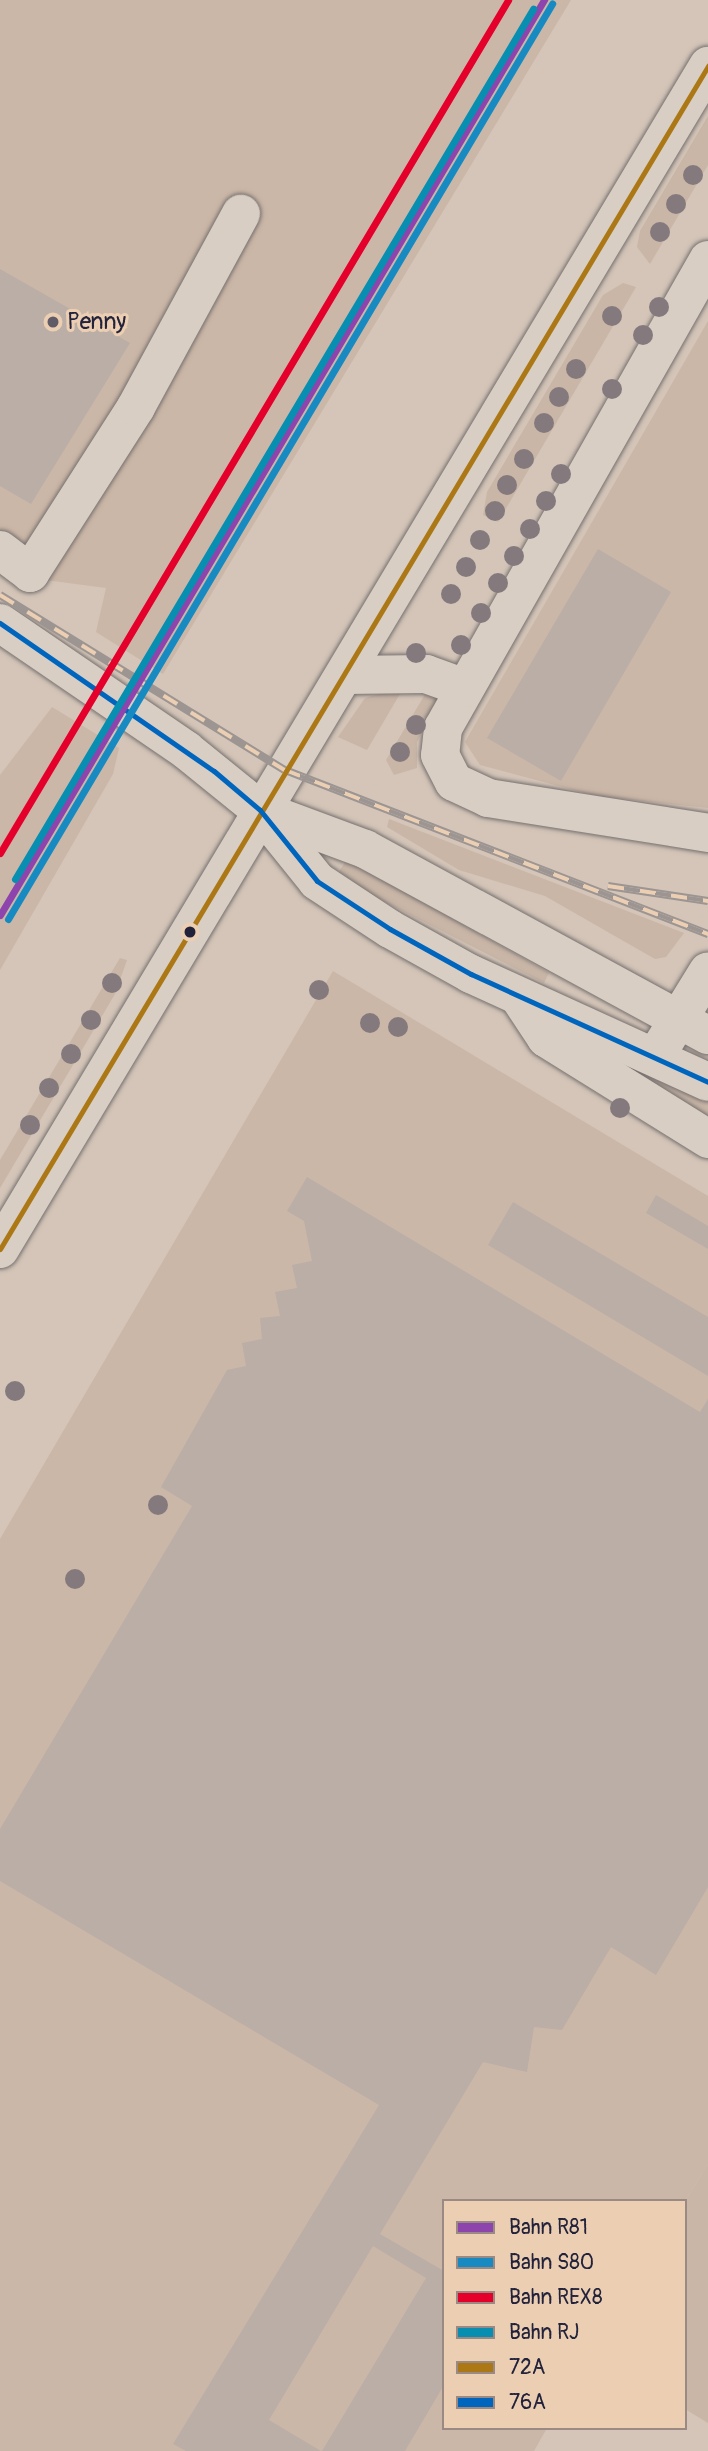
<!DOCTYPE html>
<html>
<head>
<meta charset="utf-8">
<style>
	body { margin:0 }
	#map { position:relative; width:708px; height:2451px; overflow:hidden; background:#d4c5b8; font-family:Pangolin,sans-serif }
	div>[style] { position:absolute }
	.built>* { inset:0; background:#cbb7a7 }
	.green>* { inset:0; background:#c9b6a7 }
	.building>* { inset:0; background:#baaea6 }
	.roads { filter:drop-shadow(0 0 2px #76706f) drop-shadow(0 0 2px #76706f) }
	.minor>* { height:38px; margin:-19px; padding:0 19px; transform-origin:19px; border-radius:19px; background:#d8cec4 }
	.major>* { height:38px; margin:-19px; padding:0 19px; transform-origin:19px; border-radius:19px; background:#d8cec4 }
	.rail>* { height:8px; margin-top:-4px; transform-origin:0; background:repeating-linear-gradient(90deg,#eccfb3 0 16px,#9d9592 0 32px); box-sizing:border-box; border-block:2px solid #9d9592 }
	.bus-1>* { height:5px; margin:-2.5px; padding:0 2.5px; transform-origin:2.5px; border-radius:2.5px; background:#ac7815 }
	.bus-2>* { height:5px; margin:-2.5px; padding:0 2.5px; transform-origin:2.5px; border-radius:2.5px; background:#0065bd }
	.rail-1>* { height:7px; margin:-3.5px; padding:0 3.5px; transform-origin:3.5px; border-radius:3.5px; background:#8e44ad }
	.rail-2>* { height:7px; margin:-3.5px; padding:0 3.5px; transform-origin:3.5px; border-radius:3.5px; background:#178bc1 }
	.rail-3>* { height:7px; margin:-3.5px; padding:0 3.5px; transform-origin:3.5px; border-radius:3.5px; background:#e4002b }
	.rail-4>* { height:7px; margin:-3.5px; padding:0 3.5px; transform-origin:3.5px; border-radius:3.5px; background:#078eb1 }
	.trees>* { width:20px; height:20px; margin:-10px; border-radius:50%; background:#847a7e }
	.dots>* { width:19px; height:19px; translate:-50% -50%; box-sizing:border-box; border:4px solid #eccfb3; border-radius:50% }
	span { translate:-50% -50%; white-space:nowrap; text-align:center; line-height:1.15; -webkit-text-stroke:6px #eccfb3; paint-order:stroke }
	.poi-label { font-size:23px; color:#22223b }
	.left { translate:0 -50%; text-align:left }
	.legend { position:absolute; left:442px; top:2199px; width:245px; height:231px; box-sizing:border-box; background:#eccfb3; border:2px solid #9b8a83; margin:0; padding:9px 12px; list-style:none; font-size:21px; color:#22223b }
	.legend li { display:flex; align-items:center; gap:14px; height:35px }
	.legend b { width:35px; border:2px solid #9b8a83 }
</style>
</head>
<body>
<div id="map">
	<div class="built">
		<div style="clip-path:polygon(0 0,571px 0,163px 674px,96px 632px,106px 588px,0 574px)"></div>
		<div style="clip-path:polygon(708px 321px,708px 808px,596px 796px,480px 765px,465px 742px)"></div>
		<div style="clip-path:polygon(52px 707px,119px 748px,113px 774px,0 970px,0 775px)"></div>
		<div style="clip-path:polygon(333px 971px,708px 1196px,708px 2164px,685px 2201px,444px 2201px,444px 2428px,547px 2428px,534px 2451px,0 2451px,0 1539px)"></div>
	</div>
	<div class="green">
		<div style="clip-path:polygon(708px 116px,708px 165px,650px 264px,637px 247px,640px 231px)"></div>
		<div style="clip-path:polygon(623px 283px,636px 287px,498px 522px,483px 515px,487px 492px,603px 295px)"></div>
		<div style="clip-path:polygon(430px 686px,442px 695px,417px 742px,417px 768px,394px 775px,386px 760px)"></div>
		<div style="clip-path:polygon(404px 687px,367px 750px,338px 737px,365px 698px)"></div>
		<div style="clip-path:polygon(389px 819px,508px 865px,684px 933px,666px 957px,655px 959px,545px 896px,459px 870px,387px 827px)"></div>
		<div style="clip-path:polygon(347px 859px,549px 973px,544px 983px,336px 877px)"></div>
		<div style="clip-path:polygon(120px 958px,127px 960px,115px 994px,0 1188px,0 1160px)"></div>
		<div style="clip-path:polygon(588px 1044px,708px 1099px,708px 1117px)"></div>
		<div style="clip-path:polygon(708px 2164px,708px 2423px,685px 2409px,685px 2201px)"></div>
	</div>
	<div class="building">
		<div style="clip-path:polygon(0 269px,130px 343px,31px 504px,0 486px)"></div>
		<div style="clip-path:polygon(598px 549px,671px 592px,561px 781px,487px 738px)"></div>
		<div style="clip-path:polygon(307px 1177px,700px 1412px,708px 1399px,708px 1887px,656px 1975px,611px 1947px,562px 2030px,534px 2027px,527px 2072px,483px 2062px,380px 2234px,444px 2271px,444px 2385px,405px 2451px,322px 2451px,426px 2278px,373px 2246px,269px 2420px,321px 2451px,186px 2451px,173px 2444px,379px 2105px,0 1881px,0 1829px,192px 1506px,161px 1487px,227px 1370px,246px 1366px,242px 1343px,262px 1339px,260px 1318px,280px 1316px,275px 1292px,297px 1288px,292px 1265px,312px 1261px,304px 1221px,287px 1211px)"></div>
		<div style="clip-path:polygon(656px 1195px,708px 1226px,708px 1249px,646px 1213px)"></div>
		<div style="clip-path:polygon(513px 1202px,708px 1317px,708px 1376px,488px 1245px)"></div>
	</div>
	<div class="roads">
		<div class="minor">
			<div style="left:708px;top:260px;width:538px;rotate:119.52deg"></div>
			<div style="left:443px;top:728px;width:27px;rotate:96deg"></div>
			<div style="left:440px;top:755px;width:30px;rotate:63deg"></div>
			<div style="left:454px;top:782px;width:38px;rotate:25deg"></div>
			<div style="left:488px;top:798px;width:223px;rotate:9deg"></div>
			<div style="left:0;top:550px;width:38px;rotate:37deg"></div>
			<div style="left:30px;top:573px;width:197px;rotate:-57.4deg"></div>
			<div style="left:136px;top:407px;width:220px;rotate:-61.5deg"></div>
			<div style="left:0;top:623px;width:225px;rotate:34.3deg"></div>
			<div style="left:186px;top:750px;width:95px;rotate:39deg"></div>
			<div style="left:345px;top:675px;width:81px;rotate:-0.7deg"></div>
			<div style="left:426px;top:674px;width:41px;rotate:19.7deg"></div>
			<div style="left:519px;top:997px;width:49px;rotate:56.6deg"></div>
			<div style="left:546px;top:1038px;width:191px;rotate:31.9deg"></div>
			<div style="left:657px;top:1054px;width:97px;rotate:-58.4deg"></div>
		</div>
		<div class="major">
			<div style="left:260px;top:810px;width:91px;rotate:51.2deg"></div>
			<div style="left:317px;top:881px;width:87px;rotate:33.3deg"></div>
			<div style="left:390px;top:929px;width:93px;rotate:29.1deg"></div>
			<div style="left:471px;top:974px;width:260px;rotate:24.5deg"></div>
			<div style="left:260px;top:810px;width:112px;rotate:20.4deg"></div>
			<div style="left:365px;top:849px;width:390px;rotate:28.5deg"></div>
			<div style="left:0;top:1249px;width:1379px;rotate:-59.1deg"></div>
		</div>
	</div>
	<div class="rail">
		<div style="left:0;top:595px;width:334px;rotate:31.6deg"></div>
		<div style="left:285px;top:770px;width:454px;rotate:21.2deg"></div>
		<div style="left:608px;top:886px;width:101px;rotate:8.5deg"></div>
	</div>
	<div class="bus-1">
		<div style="left:0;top:1249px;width:1379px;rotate:-59.1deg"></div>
	</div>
	<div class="bus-2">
		<div style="left:0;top:623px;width:260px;rotate:34.7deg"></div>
		<div style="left:214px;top:771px;width:60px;rotate:40.3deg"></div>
		<div style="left:260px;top:810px;width:91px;rotate:51.2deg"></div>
		<div style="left:317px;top:881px;width:87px;rotate:33.3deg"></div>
		<div style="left:390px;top:929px;width:93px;rotate:29.1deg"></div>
		<div style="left:471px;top:974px;width:260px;rotate:24.5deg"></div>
	</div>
	<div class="rail-1">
		<div style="left:0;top:915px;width:1065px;rotate:-59.27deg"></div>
	</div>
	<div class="rail-2">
		<div style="left:8px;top:919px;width:1065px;rotate:-59.27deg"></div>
	</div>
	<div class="rail-3">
		<div style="left:0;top:853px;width:993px;rotate:-59.22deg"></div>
	</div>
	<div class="rail-4">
		<div style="left:15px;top:879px;width:1013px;rotate:-59.23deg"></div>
	</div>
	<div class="trees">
		<div style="left:693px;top:175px"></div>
		<div style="left:676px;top:204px"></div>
		<div style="left:660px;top:232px"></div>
		<div style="left:659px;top:307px"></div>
		<div style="left:612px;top:316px"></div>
		<div style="left:643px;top:335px"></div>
		<div style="left:576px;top:369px"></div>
		<div style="left:612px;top:389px"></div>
		<div style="left:559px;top:397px"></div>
		<div style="left:544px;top:423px"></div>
		<div style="left:524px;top:459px"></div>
		<div style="left:561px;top:474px"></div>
		<div style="left:507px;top:485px"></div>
		<div style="left:546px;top:501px"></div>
		<div style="left:495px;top:511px"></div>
		<div style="left:530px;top:529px"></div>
		<div style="left:480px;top:540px"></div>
		<div style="left:514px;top:556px"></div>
		<div style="left:466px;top:567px"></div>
		<div style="left:498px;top:583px"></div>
		<div style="left:451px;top:594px"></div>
		<div style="left:481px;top:613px"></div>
		<div style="left:461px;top:645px"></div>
		<div style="left:416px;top:653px"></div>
		<div style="left:416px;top:725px"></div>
		<div style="left:400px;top:752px"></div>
		<div style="left:112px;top:983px"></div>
		<div style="left:319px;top:990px"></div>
		<div style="left:91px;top:1020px"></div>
		<div style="left:370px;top:1023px"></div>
		<div style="left:398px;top:1027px"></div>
		<div style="left:71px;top:1054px"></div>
		<div style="left:49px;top:1088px"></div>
		<div style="left:620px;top:1108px"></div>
		<div style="left:30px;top:1125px"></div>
		<div style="left:15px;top:1391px"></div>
		<div style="left:158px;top:1505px"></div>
		<div style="left:75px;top:1579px"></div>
	</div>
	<div class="dots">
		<div style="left:53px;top:322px;background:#605b67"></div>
		<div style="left:190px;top:932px;background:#22223b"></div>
	</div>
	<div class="poi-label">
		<span class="left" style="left:67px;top:322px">Penny</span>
	</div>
	<ul class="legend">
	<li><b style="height:9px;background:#8e44ad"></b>Bahn R81</li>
	<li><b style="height:9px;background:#178bc1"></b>Bahn S80</li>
	<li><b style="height:9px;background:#e4002b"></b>Bahn REX8</li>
	<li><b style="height:9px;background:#078eb1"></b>Bahn RJ</li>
	<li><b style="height:9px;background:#ac7815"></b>72A</li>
	<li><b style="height:9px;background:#0065bd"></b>76A</li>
	</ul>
</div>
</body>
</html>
